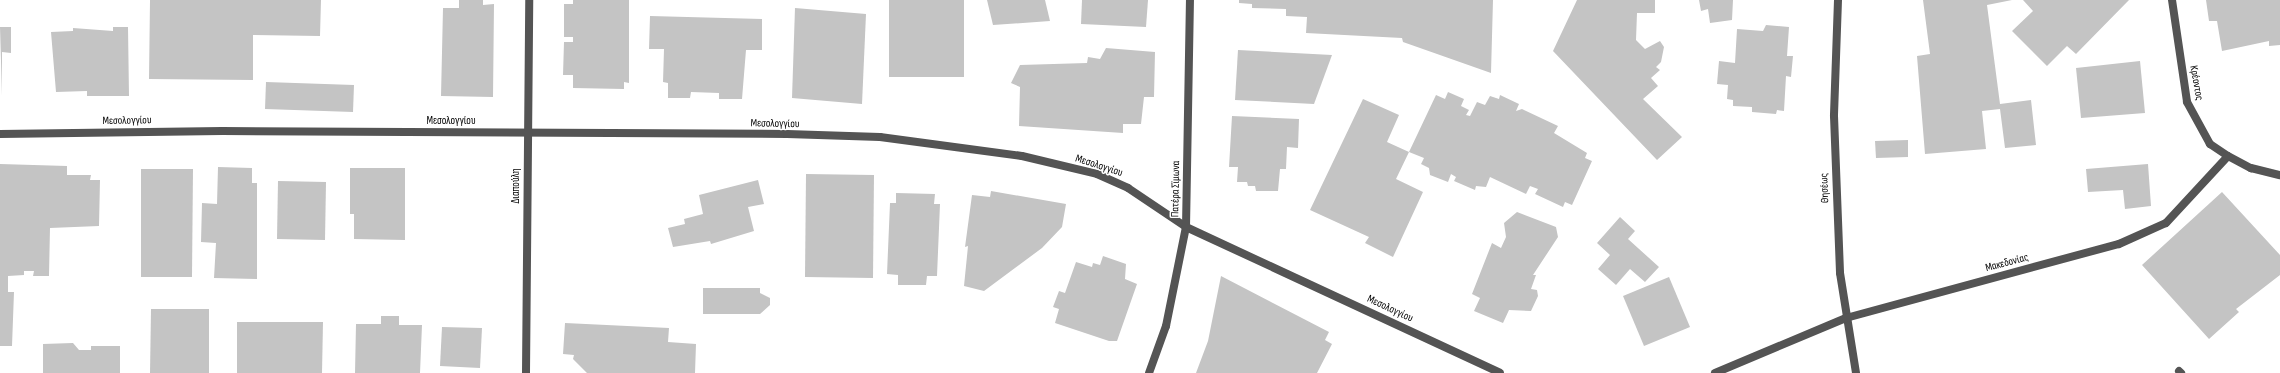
<!DOCTYPE html>
<html>
<head>
<meta charset="utf-8">
<style>
	body { margin:0 }
	#map { position:relative; width:2280px; height:373px; overflow:hidden; background:#fff; font-family:"Sofia Sans Condensed",sans-serif }
	div>[style] { position:absolute }
	.building>* { inset:0; background:#c4c4c4 }
	.lane>* { height:8px; margin:-4px; padding:0 4px; transform-origin:4px; border-radius:4px; background:#545454 }
	.street>* { height:8px; margin:-4px; padding:0 4px; transform-origin:4px; border-radius:4px; background:#545454 }
	span { translate:-50% -50%; white-space:nowrap; text-align:center; line-height:1.15; -webkit-text-stroke:3px #fff; paint-order:stroke }
	.street-label { font-size:11px; color:#000 }
</style>
</head>
<body>
<div id="map">
	<div class="building">
		<div style="clip-path:polygon(150px 0,321px 0,320px 36px,253px 35px,253px 80px,149px 79px)"></div>
		<div style="clip-path:polygon(459px 0,483px 0,483px 5px,494px 4px,493px 97px,441px 96px,443px 8px,459px 8px)"></div>
		<div style="clip-path:polygon(573px 0,629px 0,629px 83px,624px 82px,624px 89px,573px 88px,573px 75px,563px 75px,564px 42px,573px 42px,573px 37px,564px 37px,564px 4px,573px 4px)"></div>
		<div style="clip-path:polygon(889px 0,964px 0,964px 77px,889px 77px)"></div>
		<div style="clip-path:polygon(987px 0,1045px 0,1050px 21px,993px 25px)"></div>
		<div style="clip-path:polygon(1082px 0,1148px 0,1146px 27px,1081px 24px)"></div>
		<div style="clip-path:polygon(1239px 0,1493px 0,1491px 73px,1403px 42px,1402px 38px,1306px 33px,1307px 17px,1286px 16px,1286px 9px,1252px 8px,1252px 4px,1239px 3px)"></div>
		<div style="clip-path:polygon(1577px 0,1655px 0,1655px 13px,1637px 13px,1636px 40px,1645px 49px,1660px 41px,1664px 47px,1661px 62px,1656px 67px,1660px 70px,1651px 78px,1658px 86px,1643px 99px,1682px 137px,1657px 160px,1553px 51px)"></div>
		<div style="clip-path:polygon(1699px 0,1733px 0,1732px 20px,1710px 23px,1708px 9px,1701px 11px)"></div>
		<div style="clip-path:polygon(1923px 0,2012px 0,1987px 5px,2000px 104px,2031px 100px,2036px 145px,2005px 148px,2000px 109px,1982px 111px,1986px 149px,1925px 154px,1917px 56px,1930px 54px)"></div>
		<div style="clip-path:polygon(2023px 0,2129px 0,2076px 54px,2067px 46px,2047px 66px,2012px 31px,2033px 11px)"></div>
		<div style="clip-path:polygon(2206px 0,2280px 0,2280px 45px,2269px 46px,2269px 41px,2222px 51px,2217px 21px,2209px 21px)"></div>
		<div style="clip-path:polygon(795px 8px,866px 14px,862px 104px,792px 98px)"></div>
		<div style="clip-path:polygon(650px 16px,762px 19px,762px 50px,746px 50px,742px 99px,719px 99px,719px 93px,691px 92px,690px 98px,668px 98px,668px 83px,663px 82px,664px 49px,649px 49px)"></div>
		<div style="clip-path:polygon(1766px 25px,1789px 27px,1787px 56px,1793px 56px,1791px 77px,1786px 76px,1784px 111px,1777px 110px,1776px 114px,1752px 112px,1752px 107px,1733px 106px,1733px 100px,1727px 99px,1728px 85px,1717px 84px,1719px 61px,1735px 63px,1737px 29px,1763px 31px)"></div>
		<div style="clip-path:polygon(0 27px,11px 27px,11px 53px,2px 52px,2px 96px)"></div>
		<div style="clip-path:polygon(113px 27px,128px 27px,129px 96px,87px 96px,87px 91px,56px 92px,51px 32px,73px 31px,73px 28px,113px 31px)"></div>
		<div style="clip-path:polygon(1106px 48px,1155px 52px,1154px 97px,1144px 97px,1141px 124px,1123px 124px,1123px 133px,1019px 126px,1020px 87px,1011px 83px,1020px 65px,1087px 63px,1088px 57px,1100px 59px)"></div>
		<div style="clip-path:polygon(1238px 50px,1332px 55px,1314px 104px,1235px 100px)"></div>
		<div style="clip-path:polygon(2140px 61px,2145px 113px,2081px 118px,2076px 68px)"></div>
		<div style="clip-path:polygon(266px 82px,354px 85px,353px 112px,265px 109px)"></div>
		<div style="clip-path:polygon(1448px 92px,1464px 99px,1461px 106px,1469px 110px,1466px 115px,1470px 116px,1477px 102px,1485px 105px,1490px 96px,1499px 99px,1500px 95px,1519px 104px,1516px 111px,1522px 109px,1558px 126px,1554px 133px,1587px 153px,1585px 158px,1592px 161px,1572px 205px,1565px 202px,1563px 207px,1535px 194px,1538px 189px,1530px 186px,1526px 194px,1490px 177px,1486px 187px,1476px 186px,1475px 190px,1454px 181px,1456px 177px,1451px 174px,1448px 182px,1430px 175px,1429px 168px,1421px 164px,1424px 158px,1409px 152px,1436px 95px,1445px 99px)"></div>
		<div style="clip-path:polygon(1363px 99px,1399px 115px,1387px 142px,1409px 152px,1396px 179px,1423px 192px,1393px 257px,1365px 243px,1369px 237px,1310px 210px)"></div>
		<div style="clip-path:polygon(1232px 116px,1299px 119px,1298px 148px,1287px 147px,1286px 169px,1280px 169px,1278px 191px,1256px 191px,1255px 186px,1248px 186px,1247px 182px,1237px 182px,1238px 167px,1229px 167px)"></div>
		<div style="clip-path:polygon(1908px 140px,1908px 157px,1876px 158px,1875px 141px)"></div>
		<div style="clip-path:polygon(0 164px,67px 166px,67px 175px,91px 175px,90px 180px,100px 180px,99px 226px,50px 228px,49px 276px,33px 276px,34px 271px,24px 271px,24px 275px,8px 276px,8px 292px,14px 292px,12px 346px,0 346px)"></div>
		<div style="clip-path:polygon(2148px 164px,2151px 206px,2125px 209px,2123px 190px,2088px 192px,2086px 169px)"></div>
		<div style="clip-path:polygon(218px 167px,252px 168px,252px 183px,257px 183px,257px 279px,214px 278px,216px 243px,201px 242px,202px 203px,217px 204px)"></div>
		<div style="clip-path:polygon(350px 168px,405px 168px,405px 240px,354px 239px,354px 214px,350px 214px)"></div>
		<div style="clip-path:polygon(141px 169px,193px 169px,192px 277px,141px 277px)"></div>
		<div style="clip-path:polygon(806px 174px,874px 175px,873px 278px,805px 277px)"></div>
		<div style="clip-path:polygon(758px 180px,764px 204px,748px 207px,754px 231px,711px 244px,710px 241px,673px 247px,668px 228px,685px 224px,684px 219px,703px 214px,699px 195px)"></div>
		<div style="clip-path:polygon(278px 181px,326px 182px,325px 240px,277px 239px)"></div>
		<div style="clip-path:polygon(991px 191px,1066px 204px,1062px 227px,1042px 248px,984px 291px,964px 286px,968px 246px,965px 247px,972px 195px,990px 197px)"></div>
		<div style="clip-path:polygon(2222px 192px,2280px 255px,2280px 275px,2236px 309px,2239px 312px,2209px 339px,2142px 265px)"></div>
		<div style="clip-path:polygon(896px 193px,935px 194px,934px 204px,940px 204px,937px 276px,927px 276px,926px 285px,898px 285px,898px 275px,887px 274px,890px 203px,896px 203px)"></div>
		<div style="clip-path:polygon(1517px 212px,1556px 227px,1558px 237px,1533px 275px,1536px 275px,1531px 289px,1537px 290px,1538px 296px,1531px 311px,1509px 310px,1503px 323px,1474px 311px,1480px 298px,1472px 294px,1492px 243px,1501px 248px,1506px 237px,1504px 223px)"></div>
		<div style="clip-path:polygon(1620px 217px,1635px 231px,1628px 239px,1659px 267px,1645px 282px,1630px 269px,1616px 285px,1598px 269px,1610px 255px,1597px 243px)"></div>
		<div style="clip-path:polygon(1103px 256px,1126px 264px,1125px 279px,1137px 284px,1117px 341px,1109px 341px,1055px 323px,1059px 309px,1053px 307px,1059px 291px,1065px 293px,1076px 262px,1092px 267px,1093px 263px,1100px 265px)"></div>
		<div style="clip-path:polygon(1221px 276px,1329px 332px,1325px 340px,1332px 344px,1317px 373px,1196px 373px,1208px 341px)"></div>
		<div style="clip-path:polygon(1669px 277px,1690px 327px,1644px 346px,1623px 296px)"></div>
		<div style="clip-path:polygon(703px 288px,760px 288px,760px 293px,770px 298px,770px 305px,760px 314px,703px 314px)"></div>
		<div style="clip-path:polygon(151px 309px,209px 309px,209px 373px,150px 373px)"></div>
		<div style="clip-path:polygon(381px 316px,399px 316px,399px 325px,422px 325px,420px 373px,355px 373px,356px 324px,381px 324px)"></div>
		<div style="clip-path:polygon(237px 322px,323px 322px,322px 373px,237px 373px)"></div>
		<div style="clip-path:polygon(565px 323px,669px 328px,668px 342px,696px 344px,695px 373px,587px 373px,573px 359px,574px 355px,563px 354px)"></div>
		<div style="clip-path:polygon(442px 327px,482px 328px,480px 368px,440px 366px)"></div>
		<div style="clip-path:polygon(73px 343px,79px 350px,91px 350px,91px 346px,120px 346px,120px 373px,43px 373px,43px 344px)"></div>
	</div>
	<div class="lane">
		<div style="left:2179px;top:371px;width:3px;rotate:45deg"></div>
	</div>
	<div class="street">
		<div style="left:1838px;top:0;width:116px;rotate:92deg"></div>
		<div style="left:1834px;top:116px;width:157px;rotate:87.8deg"></div>
		<div style="left:1840px;top:273px;width:101px;rotate:80.9deg"></div>
		<div style="left:2172px;top:0;width:103px;rotate:81.6deg"></div>
		<div style="left:2187px;top:102px;width:48px;rotate:61.3deg"></div>
		<div style="left:2210px;top:144px;width:22px;rotate:34deg"></div>
		<div style="left:0;top:134px;width:222px;rotate:-0.8deg"></div>
		<div style="left:222px;top:131px;width:565px;rotate:0.3deg"></div>
		<div style="left:787px;top:134px;width:93px;rotate:1.8deg"></div>
		<div style="left:880px;top:137px;width:143px;rotate:7.6deg"></div>
		<div style="left:1022px;top:156px;width:77px;rotate:13.5deg"></div>
		<div style="left:1097px;top:174px;width:34px;rotate:24deg"></div>
		<div style="left:1128px;top:188px;width:70px;rotate:33.9deg"></div>
		<div style="left:1186px;top:227px;width:346px;rotate:24.9deg"></div>
		<div style="left:526px;top:373px;width:373px;rotate:-89.5deg"></div>
		<div style="left:1149px;top:373px;width:50px;rotate:-70.1deg"></div>
		<div style="left:1166px;top:326px;width:101px;rotate:-78.6deg"></div>
		<div style="left:1186px;top:227px;width:227px;rotate:-89deg"></div>
		<div style="left:1715px;top:373px;width:142px;rotate:-22.8deg"></div>
		<div style="left:1846px;top:318px;width:283px;rotate:-15.2deg"></div>
		<div style="left:2119px;top:244px;width:51px;rotate:-24.1deg"></div>
		<div style="left:2166px;top:223px;width:91px;rotate:-47.2deg"></div>
		<div style="left:2228px;top:156px;width:26px;rotate:28deg"></div>
		<div style="left:2251px;top:168px;width:30px;rotate:14deg"></div>
	</div>
	<div class="street-label">
		<span style="left:2196px;top:83px;rotate:80deg">Κρέοντος</span>
		<span style="left:127px;top:121px;rotate:-1deg">Μεσολογγίου</span>
		<span style="left:451px;top:121px">Μεσολογγίου</span>
		<span style="left:775px;top:124px;rotate:1deg">Μεσολογγίου</span>
		<span style="left:1099px;top:166px;rotate:18deg">Μεσολογγίου</span>
		<span style="left:516px;top:186px;rotate:-90deg">Διαπούλη</span>
		<span style="left:1825px;top:188px;rotate:-92deg">Θησέως</span>
		<span style="left:1176px;top:189px;rotate:-89deg">Πατέρα Σϊμωνα</span>
		<span style="left:2007px;top:263px;rotate:-15deg">Μακεδονίας</span>
		<span style="left:1390px;top:309px;rotate:25deg">Μεσολογγίου</span>
	</div>
</div>
</body>
</html>
